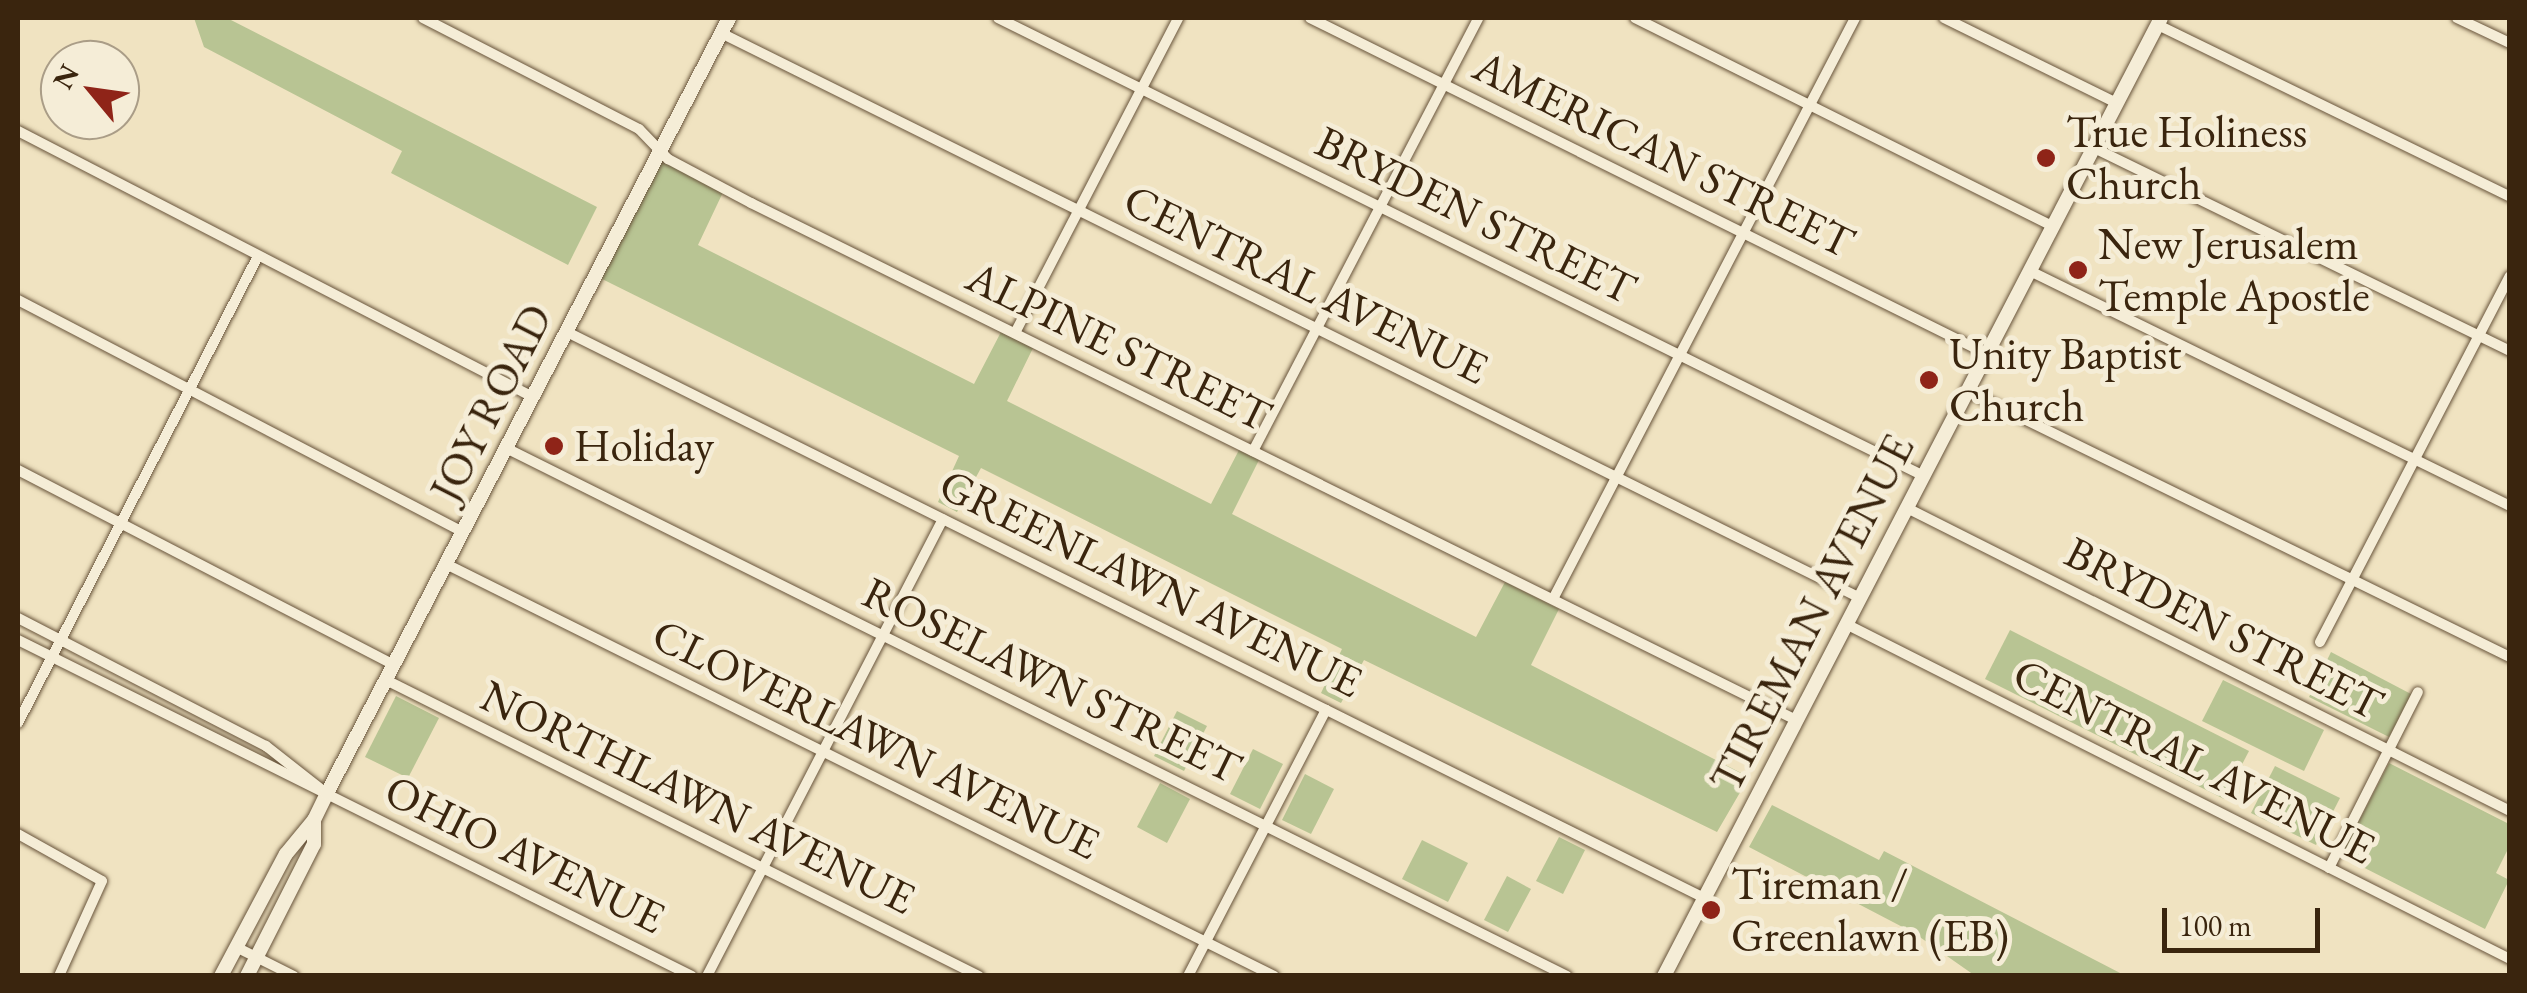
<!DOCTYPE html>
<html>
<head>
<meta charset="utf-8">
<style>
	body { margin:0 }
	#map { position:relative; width:2527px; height:993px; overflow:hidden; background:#f0e3c1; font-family:"EB Garamond",serif }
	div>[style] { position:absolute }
	.green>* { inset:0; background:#b8c493 }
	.roads { filter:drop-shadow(0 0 2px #68543b) drop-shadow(0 0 2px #68543b) }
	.street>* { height:10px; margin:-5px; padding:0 5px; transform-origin:5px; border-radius:5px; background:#f5edd7 }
	.secondary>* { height:14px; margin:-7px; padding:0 7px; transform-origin:7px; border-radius:7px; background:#f5edd7 }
	.dots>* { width:28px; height:28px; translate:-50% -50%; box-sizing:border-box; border:5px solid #f5edd7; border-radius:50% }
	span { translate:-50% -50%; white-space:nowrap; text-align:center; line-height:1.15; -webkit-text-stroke:10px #f5edd7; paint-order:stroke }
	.poi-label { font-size:45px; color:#3a250e }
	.left { translate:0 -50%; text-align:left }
	.street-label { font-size:45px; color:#3a250e }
	.frame { position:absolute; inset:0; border:20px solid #3a250e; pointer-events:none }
	.north { position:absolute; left:40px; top:40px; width:100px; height:100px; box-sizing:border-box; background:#f5edd7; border:2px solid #aa9d87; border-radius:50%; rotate:299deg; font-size:28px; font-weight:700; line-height:40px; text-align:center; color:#3a250e }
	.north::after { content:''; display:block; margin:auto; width:35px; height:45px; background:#8f2418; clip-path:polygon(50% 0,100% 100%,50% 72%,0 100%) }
	.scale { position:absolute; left:2162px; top:908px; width:158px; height:45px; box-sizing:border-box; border:5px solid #3a250e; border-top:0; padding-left:12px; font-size:30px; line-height:35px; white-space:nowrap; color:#3a250e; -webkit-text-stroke:8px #f5edd7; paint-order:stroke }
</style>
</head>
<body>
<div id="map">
	<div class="green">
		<div style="clip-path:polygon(194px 18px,227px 18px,597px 207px,568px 265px,391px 173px,402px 151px,204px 47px)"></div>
		<div style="clip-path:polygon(658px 155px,725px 188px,698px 245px,974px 384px,1001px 332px,1033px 348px,1007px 401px,1211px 504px,1239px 450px,1259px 460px,1232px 514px,1476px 637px,1505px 582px,1559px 609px,1531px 665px,1749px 777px,1717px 832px,1364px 660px,1341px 703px,1321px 693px,1342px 649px,981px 468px,957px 512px,938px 502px,959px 456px,596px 276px)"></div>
		<div style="clip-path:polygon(2010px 630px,2249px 751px,2224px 799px,1985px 679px)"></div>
		<div style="clip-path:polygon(2331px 652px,2411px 694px,2389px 737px,2309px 697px)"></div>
		<div style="clip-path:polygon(2223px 680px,2324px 730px,2304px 771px,2202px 721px)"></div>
		<div style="clip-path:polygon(396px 696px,439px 718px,408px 778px,365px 757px)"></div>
		<div style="clip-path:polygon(1177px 711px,1207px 726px,1184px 771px,1154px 756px)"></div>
		<div style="clip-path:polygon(1253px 749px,1283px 764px,1260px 809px,1230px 794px)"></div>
		<div style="clip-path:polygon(2389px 763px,2509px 824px,2509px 847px,2496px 873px,2509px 880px,2485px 929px,2341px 856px)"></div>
		<div style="clip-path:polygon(2275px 766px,2340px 798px,2316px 845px,2251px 813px)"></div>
		<div style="clip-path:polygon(1305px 774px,1334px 789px,1311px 834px,1282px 820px)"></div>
		<div style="clip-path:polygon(1160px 783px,1190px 799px,1167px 843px,1137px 827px)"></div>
		<div style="clip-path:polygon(1772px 805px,1879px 860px,1884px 851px,2124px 975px,1974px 975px,1914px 933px,1749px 847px)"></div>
		<div style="clip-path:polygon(1559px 837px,1585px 850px,1563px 894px,1536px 881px)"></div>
		<div style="clip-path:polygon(1422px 840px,1468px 863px,1448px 902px,1402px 879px)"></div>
		<div style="clip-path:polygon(1507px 876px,1531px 889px,1508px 932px,1484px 920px)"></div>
	</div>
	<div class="roads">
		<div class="street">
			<div style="left:423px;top:18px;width:243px;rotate:27.2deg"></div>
			<div style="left:639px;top:129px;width:42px;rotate:46deg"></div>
			<div style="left:668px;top:159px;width:94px;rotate:27.9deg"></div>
			<div style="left:751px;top:203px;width:1166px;rotate:26.32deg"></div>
			<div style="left:998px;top:18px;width:1033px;rotate:26.32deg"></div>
			<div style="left:1310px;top:18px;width:756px;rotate:26.4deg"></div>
			<div style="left:1635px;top:18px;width:467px;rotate:26.5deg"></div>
			<div style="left:1944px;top:18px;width:193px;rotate:26.2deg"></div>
			<div style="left:2457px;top:18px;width:59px;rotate:25.3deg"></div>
			<div style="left:2158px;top:25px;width:392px;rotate:26deg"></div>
			<div style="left:721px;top:33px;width:1271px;rotate:26.38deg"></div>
			<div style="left:18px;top:131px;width:580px;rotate:27.32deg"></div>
			<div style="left:2094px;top:148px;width:463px;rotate:26deg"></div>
			<div style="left:2030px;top:271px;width:534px;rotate:26.09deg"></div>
			<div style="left:18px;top:300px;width:502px;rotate:27.54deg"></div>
			<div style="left:567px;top:332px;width:1270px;rotate:26.46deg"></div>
			<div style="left:1015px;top:333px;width:355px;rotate:-62.6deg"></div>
			<div style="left:1967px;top:391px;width:605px;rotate:26.1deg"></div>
			<div style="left:506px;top:448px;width:1185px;rotate:26.46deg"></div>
			<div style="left:1253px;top:451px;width:488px;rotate:-62.5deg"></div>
			<div style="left:18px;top:470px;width:424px;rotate:27.4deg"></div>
			<div style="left:1907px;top:508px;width:675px;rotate:26.68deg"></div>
			<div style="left:446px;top:564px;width:925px;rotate:26.45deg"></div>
			<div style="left:1553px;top:599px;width:655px;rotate:-62.53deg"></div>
			<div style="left:18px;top:618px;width:279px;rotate:27.3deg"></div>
			<div style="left:266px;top:746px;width:76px;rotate:38.1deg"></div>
			<div style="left:1846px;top:624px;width:744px;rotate:26.77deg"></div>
			<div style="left:18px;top:640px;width:753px;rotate:26.5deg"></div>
			<div style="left:2320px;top:642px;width:412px;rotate:-62.6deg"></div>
			<div style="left:386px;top:680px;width:663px;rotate:26.53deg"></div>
			<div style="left:18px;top:723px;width:525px;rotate:-62.8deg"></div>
			<div style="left:18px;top:834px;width:96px;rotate:29.2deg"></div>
			<div style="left:102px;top:881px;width:104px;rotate:114.4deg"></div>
			<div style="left:2329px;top:868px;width:197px;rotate:-63.2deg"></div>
			<div style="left:236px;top:947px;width:65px;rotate:26.6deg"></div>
			<div style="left:707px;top:976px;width:514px;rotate:-62.69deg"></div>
			<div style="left:1188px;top:976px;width:300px;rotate:-62.6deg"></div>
		</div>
		<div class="secondary">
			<div style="left:221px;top:976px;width:138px;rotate:-62deg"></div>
			<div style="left:286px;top:854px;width:44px;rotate:-50.5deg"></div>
			<div style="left:247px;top:976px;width:148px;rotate:-63.1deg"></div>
			<div style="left:314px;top:844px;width:24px;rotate:-90deg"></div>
			<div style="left:314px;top:820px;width:30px;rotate:-64deg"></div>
			<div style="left:327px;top:793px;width:873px;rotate:-62.58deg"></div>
			<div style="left:1664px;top:976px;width:1079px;rotate:-62.58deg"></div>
		</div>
	</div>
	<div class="dots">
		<div style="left:2046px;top:158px;background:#8f2418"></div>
		<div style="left:2078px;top:270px;background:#8f2418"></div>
		<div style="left:1929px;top:380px;background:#8f2418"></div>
		<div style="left:554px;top:446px;background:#8f2418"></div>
		<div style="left:1711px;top:910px;background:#8f2418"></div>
	</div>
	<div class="poi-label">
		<span class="left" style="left:2066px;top:158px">True Holiness<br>Church</span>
		<span class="left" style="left:2098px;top:270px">New Jerusalem<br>Temple Apostle</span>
		<span class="left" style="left:1949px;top:380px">Unity Baptist<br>Church</span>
		<span class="left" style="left:574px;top:446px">Holiday</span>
		<span class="left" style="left:1731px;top:910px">Tireman /<br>Greenlawn (EB)</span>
	</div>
	<div class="street-label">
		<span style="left:1664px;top:154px;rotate:26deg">AMERICAN STREET</span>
		<span style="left:1476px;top:215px;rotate:26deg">BRYDEN STREET</span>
		<span style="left:1306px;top:284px;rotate:26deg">CENTRAL AVENUE</span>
		<span style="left:1119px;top:346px;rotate:26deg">ALPINE STREET</span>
		<span style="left:491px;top:403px;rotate:-63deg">JOY ROAD</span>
		<span style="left:1151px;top:583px;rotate:26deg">GREENLAWN AVENUE</span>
		<span style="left:1812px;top:613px;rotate:-63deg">TIREMAN AVENUE</span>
		<span style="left:2224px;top:628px;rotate:27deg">BRYDEN STREET</span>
		<span style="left:1052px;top:680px;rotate:26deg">ROSELAWN STREET</span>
		<span style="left:876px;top:739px;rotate:26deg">CLOVERLAWN AVENUE</span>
		<span style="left:2194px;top:761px;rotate:27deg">CENTRAL AVENUE</span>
		<span style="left:698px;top:797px;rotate:26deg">NORTHLAWN AVENUE</span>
		<span style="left:525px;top:854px;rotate:26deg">OHIO AVENUE</span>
	</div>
	<div class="frame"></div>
	<div class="north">N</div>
	<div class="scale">100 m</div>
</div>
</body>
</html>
